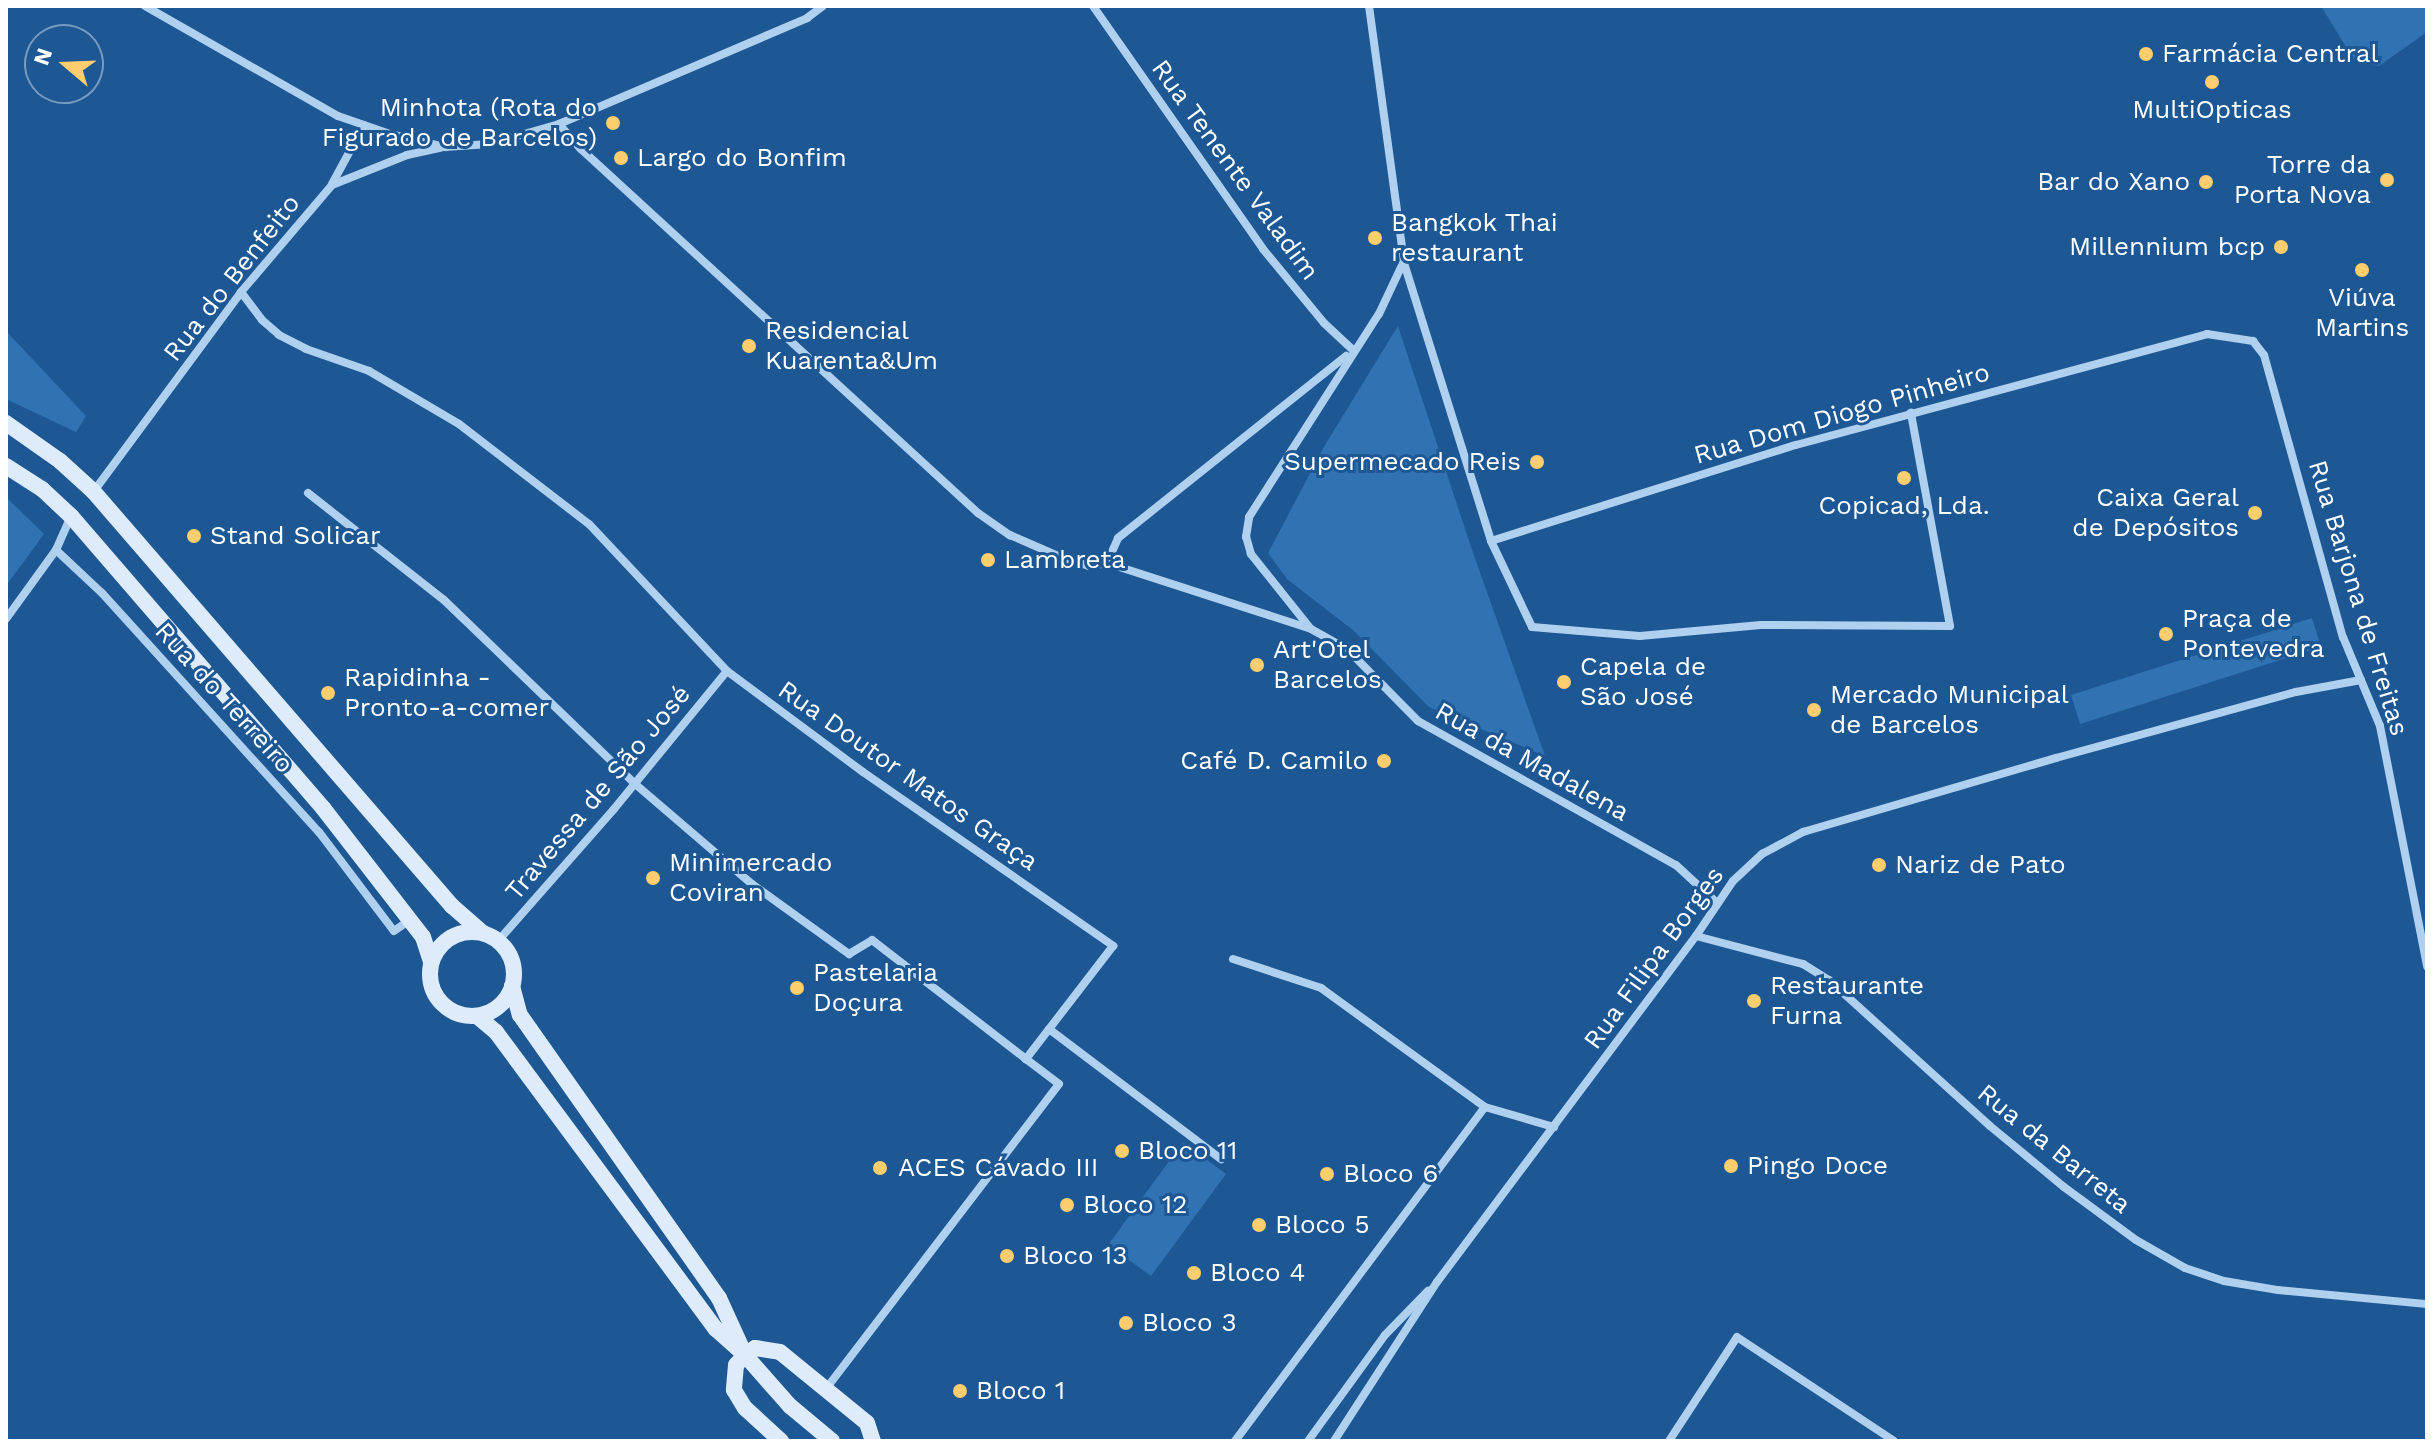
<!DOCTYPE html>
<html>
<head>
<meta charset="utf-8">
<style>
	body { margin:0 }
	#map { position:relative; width:2433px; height:1447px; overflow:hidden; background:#1d5895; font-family:"Work Sans",sans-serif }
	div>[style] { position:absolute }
	.green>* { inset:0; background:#3172b2 }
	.minor>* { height:8px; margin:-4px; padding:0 4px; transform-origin:4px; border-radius:4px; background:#afd0ef }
	.secondary>* { height:16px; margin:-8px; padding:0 8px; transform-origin:8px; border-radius:8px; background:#ddebfb }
	.secondary>.ring { margin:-8px; padding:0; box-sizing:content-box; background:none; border:16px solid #ddebfb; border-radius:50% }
	.dots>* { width:22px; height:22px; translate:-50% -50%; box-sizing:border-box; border:4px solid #1d5895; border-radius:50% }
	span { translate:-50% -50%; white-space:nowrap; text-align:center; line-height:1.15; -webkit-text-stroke:6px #1d5895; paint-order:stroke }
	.poi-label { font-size:26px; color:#fff }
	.left { translate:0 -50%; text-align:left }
	.right { translate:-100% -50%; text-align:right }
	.street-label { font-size:26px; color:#fff }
	.frame { position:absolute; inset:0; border:8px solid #fff; pointer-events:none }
	.north { position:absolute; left:24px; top:24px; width:80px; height:80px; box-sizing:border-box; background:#1d5895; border:2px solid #779bbf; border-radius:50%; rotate:289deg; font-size:22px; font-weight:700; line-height:32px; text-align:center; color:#fff }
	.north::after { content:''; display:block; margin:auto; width:28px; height:36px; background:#fecd6e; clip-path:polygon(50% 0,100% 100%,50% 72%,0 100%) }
</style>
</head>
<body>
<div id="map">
	<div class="green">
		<div style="clip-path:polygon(2321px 6px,2427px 6px,2427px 32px,2379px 66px,2354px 60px)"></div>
		<div style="clip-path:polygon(1398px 326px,1471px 547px,1545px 756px,1429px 707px,1354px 631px,1287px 579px,1268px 553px,1325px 445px)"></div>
		<div style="clip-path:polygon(6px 331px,86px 416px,76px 432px,6px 399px)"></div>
		<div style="clip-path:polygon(6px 497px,44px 534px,6px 586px)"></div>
		<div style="clip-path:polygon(2312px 618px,2321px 647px,2080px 724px,2071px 695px)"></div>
		<div style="clip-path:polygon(1183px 1142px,1226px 1174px,1151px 1276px,1108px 1245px)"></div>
	</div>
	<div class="minor">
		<div style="left:145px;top:6px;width:222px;rotate:29.7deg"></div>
		<div style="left:338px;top:116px;width:55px;rotate:19.1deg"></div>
		<div style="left:390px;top:134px;width:57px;rotate:13.3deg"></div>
		<div style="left:445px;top:147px;width:44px;rotate:-3.9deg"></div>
		<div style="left:489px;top:144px;width:73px;rotate:-15.9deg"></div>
		<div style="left:559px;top:124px;width:270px;rotate:-23.1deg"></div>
		<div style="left:807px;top:18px;width:20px;rotate:-37deg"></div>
		<div style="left:1093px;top:6px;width:297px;rotate:55deg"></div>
		<div style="left:1263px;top:249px;width:96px;rotate:50.5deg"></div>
		<div style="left:1324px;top:323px;width:40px;rotate:43deg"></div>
		<div style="left:1369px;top:6px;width:259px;rotate:82.2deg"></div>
		<div style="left:1404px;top:263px;width:291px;rotate:72.6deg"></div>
		<div style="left:1491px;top:541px;width:95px;rotate:64.5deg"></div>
		<div style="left:1532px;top:627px;width:108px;rotate:4.8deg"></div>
		<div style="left:1640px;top:636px;width:121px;rotate:-5.2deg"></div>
		<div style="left:1761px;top:625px;width:189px;rotate:0.3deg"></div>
		<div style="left:1950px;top:626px;width:217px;rotate:-100.4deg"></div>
		<div style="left:559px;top:124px;width:33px;rotate:49deg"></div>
		<div style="left:581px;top:149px;width:539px;rotate:42.52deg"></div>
		<div style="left:978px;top:513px;width:39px;rotate:35deg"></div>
		<div style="left:1010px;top:535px;width:60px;rotate:23.6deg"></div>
		<div style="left:1065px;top:559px;width:25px;rotate:16deg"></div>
		<div style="left:1089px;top:566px;width:18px;rotate:-9deg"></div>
		<div style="left:1107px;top:563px;width:214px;rotate:17.9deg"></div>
		<div style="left:1311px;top:629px;width:41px;rotate:29.1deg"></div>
		<div style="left:1347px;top:649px;width:101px;rotate:45.4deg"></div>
		<div style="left:1418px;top:721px;width:295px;rotate:29.2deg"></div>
		<div style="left:1676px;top:865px;width:56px;rotate:42.8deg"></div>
		<div style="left:332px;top:184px;width:67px;rotate:-61.5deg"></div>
		<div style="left:241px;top:292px;width:35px;rotate:53deg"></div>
		<div style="left:262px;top:320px;width:23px;rotate:41deg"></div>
		<div style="left:279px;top:335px;width:30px;rotate:27deg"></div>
		<div style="left:306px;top:349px;width:67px;rotate:19.2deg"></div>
		<div style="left:369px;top:371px;width:104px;rotate:30.5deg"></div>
		<div style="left:459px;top:424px;width:164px;rotate:37.6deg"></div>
		<div style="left:589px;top:524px;width:202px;rotate:46.8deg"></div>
		<div style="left:727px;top:671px;width:169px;rotate:36.6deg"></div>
		<div style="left:863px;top:772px;width:305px;rotate:34.8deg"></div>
		<div style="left:1113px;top:946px;width:143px;rotate:127.6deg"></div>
		<div style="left:1026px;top:1059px;width:41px;rotate:37.1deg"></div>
		<div style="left:1059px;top:1084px;width:384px;rotate:127.4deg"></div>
		<div style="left:94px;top:491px;width:247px;rotate:-53.5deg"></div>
		<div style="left:241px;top:292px;width:140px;rotate:-49.6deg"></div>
		<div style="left:332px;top:185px;width:81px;rotate:-21.8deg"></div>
		<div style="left:407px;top:155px;width:34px;rotate:-12deg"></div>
		<div style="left:308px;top:493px;width:173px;rotate:38.2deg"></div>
		<div style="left:444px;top:600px;width:264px;rotate:43.9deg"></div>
		<div style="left:634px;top:783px;width:155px;rotate:40.6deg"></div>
		<div style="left:752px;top:884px;width:120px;rotate:35.8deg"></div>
		<div style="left:849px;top:954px;width:27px;rotate:-31deg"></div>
		<div style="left:872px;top:940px;width:195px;rotate:37.7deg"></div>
		<div style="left:1491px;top:541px;width:320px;rotate:-17.5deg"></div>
		<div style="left:1796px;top:445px;width:426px;rotate:-15.1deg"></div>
		<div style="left:2207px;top:334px;width:47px;rotate:8.7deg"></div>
		<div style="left:2253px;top:341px;width:18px;rotate:52deg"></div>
		<div style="left:2264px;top:355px;width:293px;rotate:74.4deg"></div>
		<div style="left:2343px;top:637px;width:96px;rotate:67.4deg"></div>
		<div style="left:2380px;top:726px;width:245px;rotate:78.9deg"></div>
		<div style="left:56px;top:550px;width:37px;rotate:-66deg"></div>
		<div style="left:1107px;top:563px;width:27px;rotate:-66deg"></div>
		<div style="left:1118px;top:538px;width:292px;rotate:-38.6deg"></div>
		<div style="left:6px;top:619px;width:85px;rotate:-54.1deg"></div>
		<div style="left:56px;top:550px;width:63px;rotate:43.1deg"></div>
		<div style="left:102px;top:593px;width:323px;rotate:47.8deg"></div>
		<div style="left:319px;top:832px;width:124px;rotate:52.9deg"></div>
		<div style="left:394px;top:931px;width:19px;rotate:-35deg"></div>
		<div style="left:1310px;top:628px;width:95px;rotate:-128.6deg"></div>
		<div style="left:1251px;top:554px;width:18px;rotate:-106deg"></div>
		<div style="left:1246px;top:537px;width:20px;rotate:-81deg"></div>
		<div style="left:1249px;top:517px;width:241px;rotate:-57.4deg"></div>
		<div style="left:1379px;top:314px;width:56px;rotate:-64.8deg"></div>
		<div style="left:1696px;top:936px;width:111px;rotate:14.7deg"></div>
		<div style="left:1803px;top:964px;width:31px;rotate:32deg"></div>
		<div style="left:1829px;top:980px;width:217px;rotate:42.2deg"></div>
		<div style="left:1990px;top:1126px;width:96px;rotate:39.5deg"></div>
		<div style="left:2064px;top:1187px;width:89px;rotate:36.4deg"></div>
		<div style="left:2136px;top:1240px;width:56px;rotate:29.7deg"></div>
		<div style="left:2185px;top:1268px;width:41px;rotate:18.4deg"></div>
		<div style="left:2224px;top:1281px;width:55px;rotate:9.5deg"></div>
		<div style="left:2278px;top:1290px;width:150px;rotate:5.4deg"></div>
		<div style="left:498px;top:941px;width:176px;rotate:-48.7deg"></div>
		<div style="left:614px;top:809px;width:178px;rotate:-50.7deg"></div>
		<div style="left:1233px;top:959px;width:93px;rotate:18.2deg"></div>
		<div style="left:1321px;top:988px;width:203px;rotate:36deg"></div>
		<div style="left:1485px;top:1107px;width:72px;rotate:16.2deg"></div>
		<div style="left:1049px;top:1029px;width:216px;rotate:37.1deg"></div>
		<div style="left:1235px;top:1441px;width:417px;rotate:-53.2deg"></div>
		<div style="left:1308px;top:1441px;width:131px;rotate:-54deg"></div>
		<div style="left:1385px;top:1335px;width:62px;rotate:-45.7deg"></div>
		<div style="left:1334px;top:1441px;width:189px;rotate:-57.1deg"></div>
		<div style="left:1437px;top:1282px;width:432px;rotate:-53.2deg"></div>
		<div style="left:1696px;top:936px;width:66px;rotate:-56.1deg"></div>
		<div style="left:1733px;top:881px;width:40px;rotate:-43deg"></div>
		<div style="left:1762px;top:854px;width:47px;rotate:-28.2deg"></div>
		<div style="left:1803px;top:832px;width:264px;rotate:-16.3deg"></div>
		<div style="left:2056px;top:758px;width:249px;rotate:-15.4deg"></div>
		<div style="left:2296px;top:692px;width:66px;rotate:-10.5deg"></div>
		<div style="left:1669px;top:1441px;width:124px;rotate:-56.8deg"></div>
		<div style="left:1737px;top:1337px;width:188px;rotate:33.5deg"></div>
	</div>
	<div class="secondary">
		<div style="left:6px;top:423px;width:66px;rotate:35.1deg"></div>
		<div style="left:60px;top:461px;width:45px;rotate:42.3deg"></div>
		<div style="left:93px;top:491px;width:549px;rotate:49.14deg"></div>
		<div style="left:452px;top:906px;width:41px;rotate:41.1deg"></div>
		<div style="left:6px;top:466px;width:43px;rotate:32.6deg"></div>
		<div style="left:42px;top:489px;width:40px;rotate:43deg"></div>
		<div style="left:71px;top:516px;width:386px;rotate:49.2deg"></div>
		<div style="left:323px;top:808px;width:163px;rotate:52.2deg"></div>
		<div style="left:423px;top:937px;width:26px;rotate:72deg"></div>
		<div class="ring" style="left:430px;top:932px;width:68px;height:68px"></div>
		<div style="left:512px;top:986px;width:30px;rotate:75deg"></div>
		<div style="left:520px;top:1015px;width:346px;rotate:54.9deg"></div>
		<div style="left:719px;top:1298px;width:63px;rotate:65.5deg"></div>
		<div style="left:745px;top:1355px;width:68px;rotate:48.6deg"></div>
		<div style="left:790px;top:1406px;width:55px;rotate:39.8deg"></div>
		<div style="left:477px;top:1016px;width:25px;rotate:40deg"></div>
		<div style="left:496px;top:1032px;width:370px;rotate:53.5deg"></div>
		<div style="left:716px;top:1329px;width:39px;rotate:42deg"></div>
		<div style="left:745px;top:1355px;width:13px;rotate:132deg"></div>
		<div style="left:736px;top:1365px;width:25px;rotate:95deg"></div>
		<div style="left:734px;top:1390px;width:21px;rotate:59deg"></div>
		<div style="left:745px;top:1408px;width:49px;rotate:42.5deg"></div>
		<div style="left:745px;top:1355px;width:12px;rotate:-35deg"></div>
		<div style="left:755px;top:1348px;width:25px;rotate:9deg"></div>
		<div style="left:780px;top:1352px;width:112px;rotate:39.2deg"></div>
		<div style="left:867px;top:1423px;width:19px;rotate:72deg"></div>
	</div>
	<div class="dots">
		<div style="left:2146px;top:54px;background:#fecd6e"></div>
		<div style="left:2212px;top:82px;background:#fecd6e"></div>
		<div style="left:613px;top:123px;background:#fecd6e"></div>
		<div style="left:621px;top:158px;background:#fecd6e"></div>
		<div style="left:2387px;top:180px;background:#fecd6e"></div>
		<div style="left:2206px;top:182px;background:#fecd6e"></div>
		<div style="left:1375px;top:238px;background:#fecd6e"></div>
		<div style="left:2281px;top:247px;background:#fecd6e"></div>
		<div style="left:2362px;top:270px;background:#fecd6e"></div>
		<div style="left:749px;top:346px;background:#fecd6e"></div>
		<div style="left:1537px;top:462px;background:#fecd6e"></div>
		<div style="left:1904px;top:478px;background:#fecd6e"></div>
		<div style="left:2255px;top:513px;background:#fecd6e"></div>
		<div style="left:194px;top:536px;background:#fecd6e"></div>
		<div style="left:988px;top:560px;background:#fecd6e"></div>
		<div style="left:2166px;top:634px;background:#fecd6e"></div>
		<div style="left:1257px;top:665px;background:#fecd6e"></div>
		<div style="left:1564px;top:682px;background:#fecd6e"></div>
		<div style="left:328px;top:693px;background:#fecd6e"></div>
		<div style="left:1814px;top:710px;background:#fecd6e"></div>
		<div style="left:1384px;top:761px;background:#fecd6e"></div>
		<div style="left:1879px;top:865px;background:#fecd6e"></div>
		<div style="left:653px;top:878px;background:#fecd6e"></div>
		<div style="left:797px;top:988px;background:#fecd6e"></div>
		<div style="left:1754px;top:1001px;background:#fecd6e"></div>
		<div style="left:1122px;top:1151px;background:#fecd6e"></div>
		<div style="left:1731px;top:1166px;background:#fecd6e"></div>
		<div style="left:880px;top:1168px;background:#fecd6e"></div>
		<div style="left:1327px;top:1174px;background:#fecd6e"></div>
		<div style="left:1067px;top:1205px;background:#fecd6e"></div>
		<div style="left:1259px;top:1225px;background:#fecd6e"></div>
		<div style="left:1007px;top:1256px;background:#fecd6e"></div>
		<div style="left:1194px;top:1273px;background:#fecd6e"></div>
		<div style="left:1126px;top:1323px;background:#fecd6e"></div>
		<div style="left:960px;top:1391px;background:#fecd6e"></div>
	</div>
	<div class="poi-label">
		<span class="left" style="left:2162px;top:54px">Farmácia Central</span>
		<span class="right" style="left:597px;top:123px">Minhota (Rota do<br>Figurado de Barcelos)</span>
		<span style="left:2212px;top:110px">MultiOpticas</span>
		<span class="left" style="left:637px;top:158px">Largo do Bonfim</span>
		<span class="right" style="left:2371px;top:180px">Torre da<br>Porta Nova</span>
		<span class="right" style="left:2190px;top:182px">Bar do Xano</span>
		<span class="left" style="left:1391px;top:238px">Bangkok Thai<br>restaurant</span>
		<span class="right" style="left:2265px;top:247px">Millennium bcp</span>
		<span style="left:2362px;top:313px">Viúva<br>Martins</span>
		<span class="left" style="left:765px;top:346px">Residencial<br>Kuarenta&amp;Um</span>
		<span class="right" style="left:1521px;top:462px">Supermecado Reis</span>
		<span class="right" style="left:2239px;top:513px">Caixa Geral<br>de Depósitos</span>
		<span style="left:1904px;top:506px">Copicad, Lda.</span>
		<span class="left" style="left:210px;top:536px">Stand Solicar</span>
		<span class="left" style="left:1004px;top:560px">Lambreta</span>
		<span class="left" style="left:2182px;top:634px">Praça de<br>Pontevedra</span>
		<span class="left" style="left:1273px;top:665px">Art'Otel<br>Barcelos</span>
		<span class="left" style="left:1580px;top:682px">Capela de<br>São José</span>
		<span class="left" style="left:344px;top:693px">Rapidinha -<br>Pronto-a-comer</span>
		<span class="left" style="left:1830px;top:710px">Mercado Municipal<br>de Barcelos</span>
		<span class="right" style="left:1368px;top:761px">Café D. Camilo</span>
		<span class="left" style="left:669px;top:878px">Minimercado<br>Coviran</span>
		<span class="left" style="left:1895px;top:865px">Nariz de Pato</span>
		<span class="left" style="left:813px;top:988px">Pastelaria<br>Doçura</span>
		<span class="left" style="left:1770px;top:1001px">Restaurante<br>Furna</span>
		<span class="left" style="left:1138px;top:1151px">Bloco 11</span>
		<span class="left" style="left:1747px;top:1166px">Pingo Doce</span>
		<span class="left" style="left:898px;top:1168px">ACES Cávado III</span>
		<span class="left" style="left:1343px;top:1174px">Bloco 6</span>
		<span class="left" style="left:1083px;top:1205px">Bloco 12</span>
		<span class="left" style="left:1275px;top:1225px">Bloco 5</span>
		<span class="left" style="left:1023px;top:1256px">Bloco 13</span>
		<span class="left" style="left:1210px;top:1273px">Bloco 4</span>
		<span class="left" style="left:1142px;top:1323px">Bloco 3</span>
		<span class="left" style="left:976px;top:1391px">Bloco 1</span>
	</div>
	<div class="street-label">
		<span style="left:1235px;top:170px;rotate:54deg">Rua Tenente Valadim</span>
		<span style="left:232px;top:278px;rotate:-52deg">Rua do Benfeito</span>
		<span style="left:1842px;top:414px;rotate:-16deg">Rua Dom Diogo Pinheiro</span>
		<span style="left:2358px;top:598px;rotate:73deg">Rua Barjona de Freitas</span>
		<span style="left:224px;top:698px;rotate:48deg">Rua do Terreiro</span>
		<span style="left:1532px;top:762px;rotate:29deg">Rua da Madalena</span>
		<span style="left:908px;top:776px;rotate:35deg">Rua Doutor Matos Graça</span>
		<span style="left:598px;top:793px;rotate:-50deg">Travessa de São José</span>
		<span style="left:1654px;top:958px;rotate:-54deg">Rua Filipa Borges</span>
		<span style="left:2054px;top:1149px;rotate:39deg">Rua da Barreta</span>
	</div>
	<div class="frame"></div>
	<div class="north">N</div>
</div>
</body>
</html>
